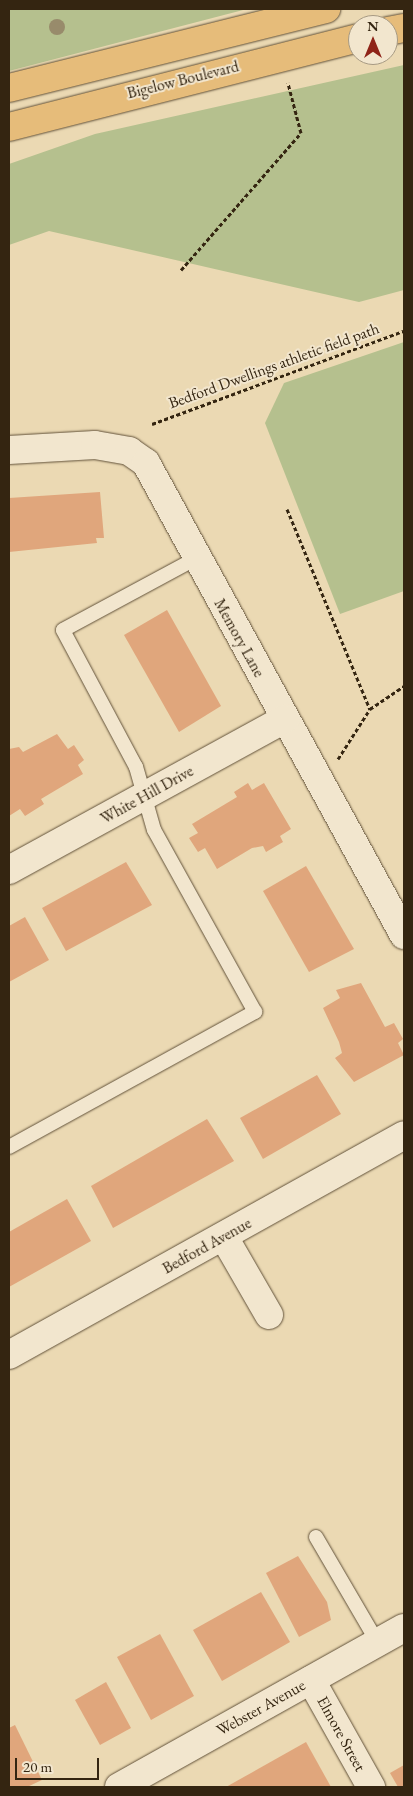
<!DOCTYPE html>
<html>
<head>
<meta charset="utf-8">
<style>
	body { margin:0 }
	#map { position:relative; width:413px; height:1796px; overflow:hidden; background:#ebd9b3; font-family:"EB Garamond",serif }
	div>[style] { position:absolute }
	.green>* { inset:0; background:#b5c08e }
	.building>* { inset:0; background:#e0a67c }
	.path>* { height:3px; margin-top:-1.5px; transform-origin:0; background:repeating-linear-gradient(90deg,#342511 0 4px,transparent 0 6.5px) }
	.roads { filter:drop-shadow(0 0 1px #62523a) drop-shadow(0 0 1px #62523a) }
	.service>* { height:14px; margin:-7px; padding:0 7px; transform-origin:7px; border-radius:7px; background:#f2e6ce }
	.minor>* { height:28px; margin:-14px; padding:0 14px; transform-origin:14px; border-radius:14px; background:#f2e6ce }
	.tertiary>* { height:28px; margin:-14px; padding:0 14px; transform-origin:14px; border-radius:14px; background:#f2e6ce }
	.primary>* { height:28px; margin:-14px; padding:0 14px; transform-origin:14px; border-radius:14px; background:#e6bc7a }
	.trees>* { width:16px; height:16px; margin:-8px; border-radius:50%; background:#988b6b }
	span { translate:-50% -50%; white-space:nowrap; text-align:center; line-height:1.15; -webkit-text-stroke:4px #f2e6ce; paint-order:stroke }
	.street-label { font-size:16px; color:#342511 }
	.frame { position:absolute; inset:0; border:10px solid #342511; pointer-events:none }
	.north { position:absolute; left:348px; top:15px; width:50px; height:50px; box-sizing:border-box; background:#f2e6ce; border:1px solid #a69982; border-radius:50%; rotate:0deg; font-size:14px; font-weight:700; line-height:20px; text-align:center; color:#342511 }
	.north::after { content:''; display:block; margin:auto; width:18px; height:22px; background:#8f2418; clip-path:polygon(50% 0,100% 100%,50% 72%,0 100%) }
	.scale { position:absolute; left:15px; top:1758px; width:84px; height:22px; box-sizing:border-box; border:2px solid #342511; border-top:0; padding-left:6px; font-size:15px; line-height:18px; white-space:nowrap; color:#342511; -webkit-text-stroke:4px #f2e6ce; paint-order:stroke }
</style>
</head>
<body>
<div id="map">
	<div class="green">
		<div style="clip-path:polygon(9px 9px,247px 9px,9px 71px)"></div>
		<div style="clip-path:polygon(404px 65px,404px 290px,359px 302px,49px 231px,9px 245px,9px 164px,95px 134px)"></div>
		<div style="clip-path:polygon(404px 342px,404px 591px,340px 614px,265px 423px,284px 383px)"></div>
	</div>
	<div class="building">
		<div style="clip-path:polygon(100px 492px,104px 538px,96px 538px,97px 543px,9px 552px,9px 498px)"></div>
		<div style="clip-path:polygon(167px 610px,221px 706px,179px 732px,124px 635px)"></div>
		<div style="clip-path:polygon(57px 734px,68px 749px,74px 745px,84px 760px,78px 765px,83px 774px,41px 799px,44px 804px,25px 816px,20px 809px,9px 816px,9px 749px,19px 747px,23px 752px)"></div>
		<div style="clip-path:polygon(248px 783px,252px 790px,264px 783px,291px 829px,280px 836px,283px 842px,266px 852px,263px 846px,252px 848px,217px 869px,205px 848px,198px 852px,189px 838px,198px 833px,192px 824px,237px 797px,234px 792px)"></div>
		<div style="clip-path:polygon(126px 862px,152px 905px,66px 951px,42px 908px)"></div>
		<div style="clip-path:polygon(306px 866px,354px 949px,309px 972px,263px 891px)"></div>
		<div style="clip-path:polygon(25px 917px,49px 960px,9px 982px,9px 926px)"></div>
		<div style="clip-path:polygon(361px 983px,385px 1027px,394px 1023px,403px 1039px,398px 1043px,404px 1055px,354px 1082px,335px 1058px,342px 1053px,339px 1042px,323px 1008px,340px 998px,336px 990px)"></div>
		<div style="clip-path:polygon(317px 1075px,341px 1114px,263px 1159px,240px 1118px)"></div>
		<div style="clip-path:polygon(207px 1119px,234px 1161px,113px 1228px,91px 1186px)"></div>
		<div style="clip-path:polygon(67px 1199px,91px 1241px,9px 1287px,9px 1232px)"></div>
		<div style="clip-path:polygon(298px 1556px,327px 1602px,331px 1620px,299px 1637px,266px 1573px)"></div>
		<div style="clip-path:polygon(261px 1592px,290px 1642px,222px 1681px,193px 1630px)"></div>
		<div style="clip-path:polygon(160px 1634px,194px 1696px,151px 1720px,117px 1657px)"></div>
		<div style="clip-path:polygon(106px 1682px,131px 1728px,100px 1745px,75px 1700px)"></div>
		<div style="clip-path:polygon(15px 1725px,42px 1780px,27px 1787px,9px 1787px,9px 1728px)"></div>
		<div style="clip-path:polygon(306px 1742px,331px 1787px,226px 1787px)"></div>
		<div style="clip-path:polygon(404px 1765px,404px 1787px,398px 1787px,390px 1773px)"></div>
	</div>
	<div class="path">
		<div style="left:181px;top:270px;width:182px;rotate:-48.8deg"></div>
		<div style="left:301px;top:133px;width:52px;rotate:-104.6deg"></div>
		<div style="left:152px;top:424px;width:269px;rotate:-20.3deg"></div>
		<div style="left:287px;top:509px;width:217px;rotate:67.5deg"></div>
		<div style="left:370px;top:709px;width:41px;rotate:-34.1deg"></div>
		<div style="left:338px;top:759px;width:59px;rotate:-57.4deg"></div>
	</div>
	<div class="roads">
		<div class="service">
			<div style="left:9px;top:1147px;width:281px;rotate:-28.8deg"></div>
			<div style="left:255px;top:1012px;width:208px;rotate:-119deg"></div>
			<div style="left:154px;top:830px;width:66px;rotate:-105.9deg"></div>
			<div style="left:136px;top:767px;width:155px;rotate:-118.1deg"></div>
			<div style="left:63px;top:630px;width:150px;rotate:-28.3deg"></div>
			<div style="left:316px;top:1537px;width:123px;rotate:59.7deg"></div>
		</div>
		<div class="minor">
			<div style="left:9px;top:450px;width:86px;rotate:-3.3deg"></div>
			<div style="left:95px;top:445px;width:35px;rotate:10deg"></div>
			<div style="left:129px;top:451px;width:21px;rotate:35deg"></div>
			<div style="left:146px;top:463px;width:538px;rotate:61.34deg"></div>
			<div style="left:9px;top:870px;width:315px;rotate:-28.7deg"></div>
			<div style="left:224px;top:1237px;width:90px;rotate:60deg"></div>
			<div style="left:311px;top:1680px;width:123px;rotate:60.7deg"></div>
			<div style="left:119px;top:1787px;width:326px;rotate:-29.2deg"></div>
		</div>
		<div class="tertiary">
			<div style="left:9px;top:1355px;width:452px;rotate:-29.1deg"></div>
		</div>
		<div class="primary">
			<div style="left:388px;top:31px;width:16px;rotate:-11deg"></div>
			<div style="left:9px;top:88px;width:327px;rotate:-14deg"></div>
			<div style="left:9px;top:127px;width:360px;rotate:-14.3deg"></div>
		</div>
	</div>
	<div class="trees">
		<div style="left:57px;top:27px"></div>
	</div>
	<div class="street-label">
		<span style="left:183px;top:80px;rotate:-14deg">Bigelow Boulevard</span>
		<span style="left:274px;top:366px;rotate:-20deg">Bedford Dwellings athletic field path</span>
		<span style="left:239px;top:638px;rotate:61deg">Memory Lane</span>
		<span style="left:147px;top:795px;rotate:-29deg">White Hill Drive</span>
		<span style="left:207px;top:1246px;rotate:-29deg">Bedford Avenue</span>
		<span style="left:261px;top:1708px;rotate:-29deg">Webster Avenue</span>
		<span style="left:341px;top:1734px;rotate:61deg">Elmore Street</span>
	</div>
	<div class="frame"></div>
	<div class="north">N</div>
	<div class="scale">20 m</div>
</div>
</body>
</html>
